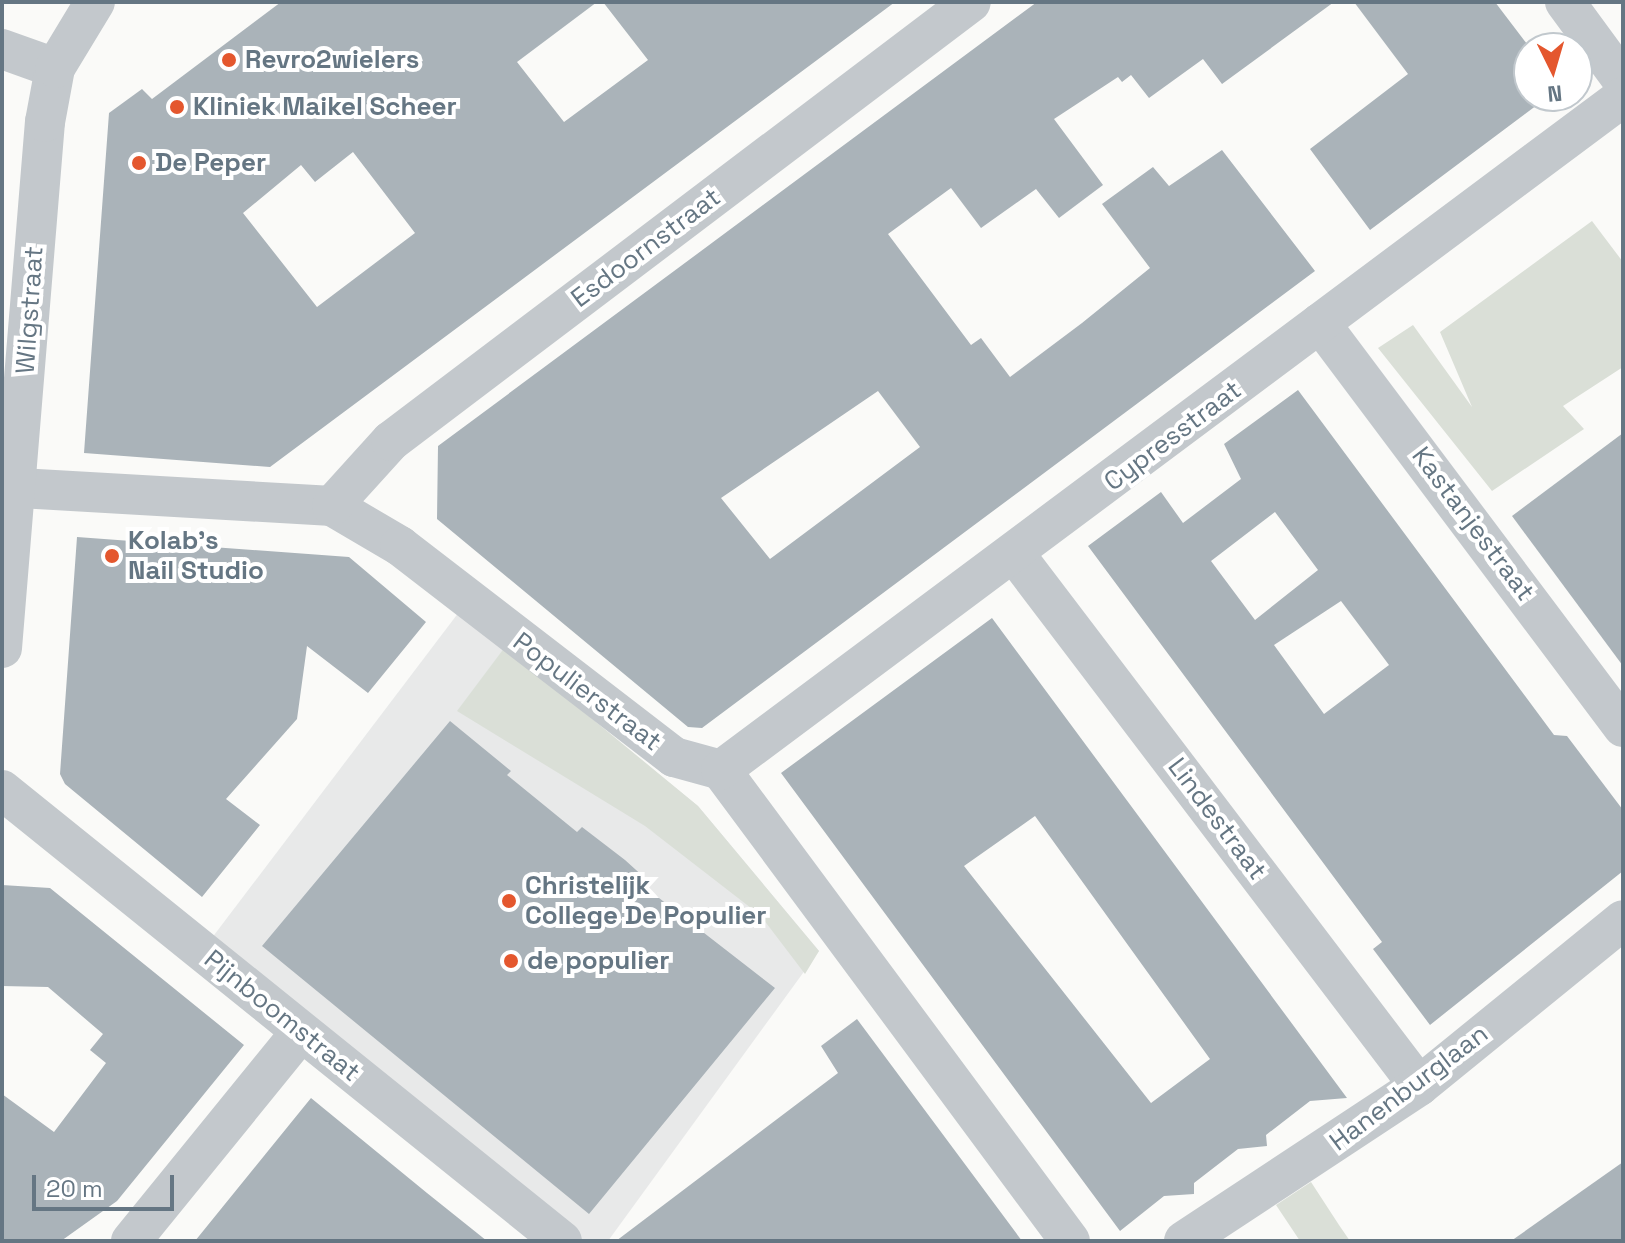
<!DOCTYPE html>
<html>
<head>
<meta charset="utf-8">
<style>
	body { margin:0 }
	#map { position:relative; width:1625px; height:1243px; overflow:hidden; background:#fafaf8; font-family:"Space Grotesk",sans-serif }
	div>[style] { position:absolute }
	.built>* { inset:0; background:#e8e9e9 }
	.green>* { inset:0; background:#dadfd7 }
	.building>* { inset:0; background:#aab3b9 }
	.minor>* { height:40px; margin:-20px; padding:0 20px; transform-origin:20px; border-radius:20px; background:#c3c8cc }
	.dots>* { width:22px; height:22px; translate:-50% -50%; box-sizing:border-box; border:4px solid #fff; border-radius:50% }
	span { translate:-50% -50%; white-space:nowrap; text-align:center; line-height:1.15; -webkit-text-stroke:8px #fff; paint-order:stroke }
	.poi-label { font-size:26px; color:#657683; font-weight:700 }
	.left { translate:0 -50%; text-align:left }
	.street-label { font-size:26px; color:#657683 }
	.frame { position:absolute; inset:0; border:4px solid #657683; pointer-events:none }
	.north { position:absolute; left:1513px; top:32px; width:80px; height:80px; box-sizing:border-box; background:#fff; border:2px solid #c1c8cd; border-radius:50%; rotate:175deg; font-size:22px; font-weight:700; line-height:32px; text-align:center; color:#657683 }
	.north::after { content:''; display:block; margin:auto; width:28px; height:36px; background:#e4572e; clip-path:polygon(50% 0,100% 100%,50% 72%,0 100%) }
	.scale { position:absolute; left:32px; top:1175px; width:142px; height:36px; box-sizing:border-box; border:4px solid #657683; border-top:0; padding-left:10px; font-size:24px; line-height:28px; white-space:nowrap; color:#657683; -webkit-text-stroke:6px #fff; paint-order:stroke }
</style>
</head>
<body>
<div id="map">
	<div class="built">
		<div style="clip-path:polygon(459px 612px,698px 806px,819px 951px,608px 1241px,562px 1241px,202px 951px)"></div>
	</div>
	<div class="green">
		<div style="clip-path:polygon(1592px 221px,1623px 262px,1623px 367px,1563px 406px,1584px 429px,1492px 491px,1378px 348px,1413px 325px,1472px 407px,1440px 332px)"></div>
		<div style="clip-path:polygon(505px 647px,698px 806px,819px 951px,805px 974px,760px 915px,645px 826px,457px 711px)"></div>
		<div style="clip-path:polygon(1311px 1182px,1339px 1225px,1350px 1241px,1300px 1241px,1276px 1205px)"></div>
	</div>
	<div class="building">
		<div style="clip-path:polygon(evenodd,281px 2px,597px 2px,517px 62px,564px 122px,648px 60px,603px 2px,895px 2px,270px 467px,84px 453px,109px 113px,142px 89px,152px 99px,281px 2px,353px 152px,415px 233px,317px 307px,243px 213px,301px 165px,315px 182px,353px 152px)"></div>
		<div style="clip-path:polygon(evenodd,1037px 2px,1334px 2px,1222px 84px,1203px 59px,1149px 98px,1131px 75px,1122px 82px,1118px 77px,1054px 119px,1103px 185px,1059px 218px,1036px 189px,981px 228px,951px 188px,888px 234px,971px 345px,981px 338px,1010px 377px,1082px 323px,1150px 268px,1102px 204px,1153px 167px,1169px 186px,1222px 150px,1315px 271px,702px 728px,688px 727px,437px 519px,438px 446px,1037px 2px,878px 391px,920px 447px,770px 559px,721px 498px,878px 391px)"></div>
		<div style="clip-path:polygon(1354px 2px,1495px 2px,1530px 48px,1529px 96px,1549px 96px,1370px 230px,1310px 149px,1408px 74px)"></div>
		<div style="clip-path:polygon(evenodd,1298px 390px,1554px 735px,1567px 736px,1623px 810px,1623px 871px,1430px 1025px,1373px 949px,1382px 942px,1088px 546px,1161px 492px,1183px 523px,1241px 479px,1224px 444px,1298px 390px,1275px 512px,1318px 570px,1255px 620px,1211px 561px,1275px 512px,1298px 390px,1341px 601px,1389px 665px,1324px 714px,1274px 645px,1341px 601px)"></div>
		<div style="clip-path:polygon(1623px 433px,1623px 666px,1512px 516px)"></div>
		<div style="clip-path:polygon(77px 537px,349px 557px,426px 622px,368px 693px,307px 646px,297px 719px,226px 799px,260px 825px,202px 897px,65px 784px,60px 774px)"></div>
		<div style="clip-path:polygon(evenodd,992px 618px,1347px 1098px,1310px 1101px,1266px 1135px,1267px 1146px,1238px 1149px,1194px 1183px,1194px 1194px,1164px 1196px,1120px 1231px,781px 773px,992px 618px,1035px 816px,1210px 1059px,1151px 1103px,964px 866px,1035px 816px)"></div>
		<div style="clip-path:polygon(450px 721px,511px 771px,507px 775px,577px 832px,582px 827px,625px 860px,646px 879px,641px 884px,775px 988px,589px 1214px,262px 946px)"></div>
		<div style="clip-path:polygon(2px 885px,50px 888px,244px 1045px,117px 1201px,61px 1241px,2px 1241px,2px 1094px,54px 1132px,106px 1063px,90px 1050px,103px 1034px,48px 987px,2px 986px)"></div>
		<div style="clip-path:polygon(857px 1019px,1022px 1241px,616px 1241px,838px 1073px,821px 1046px)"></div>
		<div style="clip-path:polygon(311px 1098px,427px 1193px,487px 1241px,195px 1241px)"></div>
		<div style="clip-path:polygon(1623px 1162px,1623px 1241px,1511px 1241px)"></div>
	</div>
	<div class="minor">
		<div style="left:1565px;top:2px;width:98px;rotate:53.7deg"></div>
		<div style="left:2px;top:49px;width:56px;rotate:19.7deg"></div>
		<div style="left:1320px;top:323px;width:505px;rotate:53.13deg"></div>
		<div style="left:2px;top:487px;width:331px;rotate:3.3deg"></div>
		<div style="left:332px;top:506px;width:79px;rotate:30.5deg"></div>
		<div style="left:400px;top:546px;width:346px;rotate:37.6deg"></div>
		<div style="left:674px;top:757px;width:49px;rotate:15.5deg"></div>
		<div style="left:721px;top:770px;width:586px;rotate:53.46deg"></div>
		<div style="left:332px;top:506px;width:88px;rotate:-47.8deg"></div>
		<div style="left:391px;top:441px;width:727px;rotate:-37.12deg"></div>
		<div style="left:1014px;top:553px;width:669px;rotate:52.77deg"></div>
		<div style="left:2px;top:648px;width:528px;rotate:-85.33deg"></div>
		<div style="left:45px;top:122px;width:55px;rotate:-79.5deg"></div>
		<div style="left:55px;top:68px;width:77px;rotate:-58.8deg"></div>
		<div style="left:721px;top:770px;width:1125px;rotate:-36.73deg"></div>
		<div style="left:2px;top:790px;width:719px;rotate:38.85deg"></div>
		<div style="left:131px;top:1241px;width:269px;rotate:-50.9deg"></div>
		<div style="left:1184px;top:1241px;width:282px;rotate:-33.4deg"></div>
		<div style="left:1419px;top:1086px;width:263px;rotate:-39.1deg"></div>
	</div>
	<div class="dots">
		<div style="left:229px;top:60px;background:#e4572e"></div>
		<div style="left:177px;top:107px;background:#e4572e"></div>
		<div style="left:139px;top:163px;background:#e4572e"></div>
		<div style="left:112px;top:556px;background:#e4572e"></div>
		<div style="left:509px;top:901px;background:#e4572e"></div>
		<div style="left:511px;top:961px;background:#e4572e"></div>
	</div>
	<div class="poi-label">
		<span class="left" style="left:245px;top:60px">Revro2wielers</span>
		<span class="left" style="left:193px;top:107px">Kliniek Maikel Scheer</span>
		<span class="left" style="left:155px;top:163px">De Peper</span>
		<span class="left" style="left:128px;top:556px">Kolab's<br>Nail Studio</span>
		<span class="left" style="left:525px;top:901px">Christelijk<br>College De Populier</span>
		<span class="left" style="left:527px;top:961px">de populier</span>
	</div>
	<div class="street-label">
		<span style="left:646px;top:248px;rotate:-37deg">Esdoornstraat</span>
		<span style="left:30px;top:310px;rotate:-86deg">Wilgstraat</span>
		<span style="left:1173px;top:436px;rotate:-37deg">Cypresstraat</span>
		<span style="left:1473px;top:524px;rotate:53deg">Kastanjestraat</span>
		<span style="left:587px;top:692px;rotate:37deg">Populierstraat</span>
		<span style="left:1217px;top:819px;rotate:53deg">Lindestraat</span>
		<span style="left:282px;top:1016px;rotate:39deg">Pijnboomstraat</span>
		<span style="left:1409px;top:1088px;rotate:-37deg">Hanenburglaan</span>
	</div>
	<div class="frame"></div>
	<div class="north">N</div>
	<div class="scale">20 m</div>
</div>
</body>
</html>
